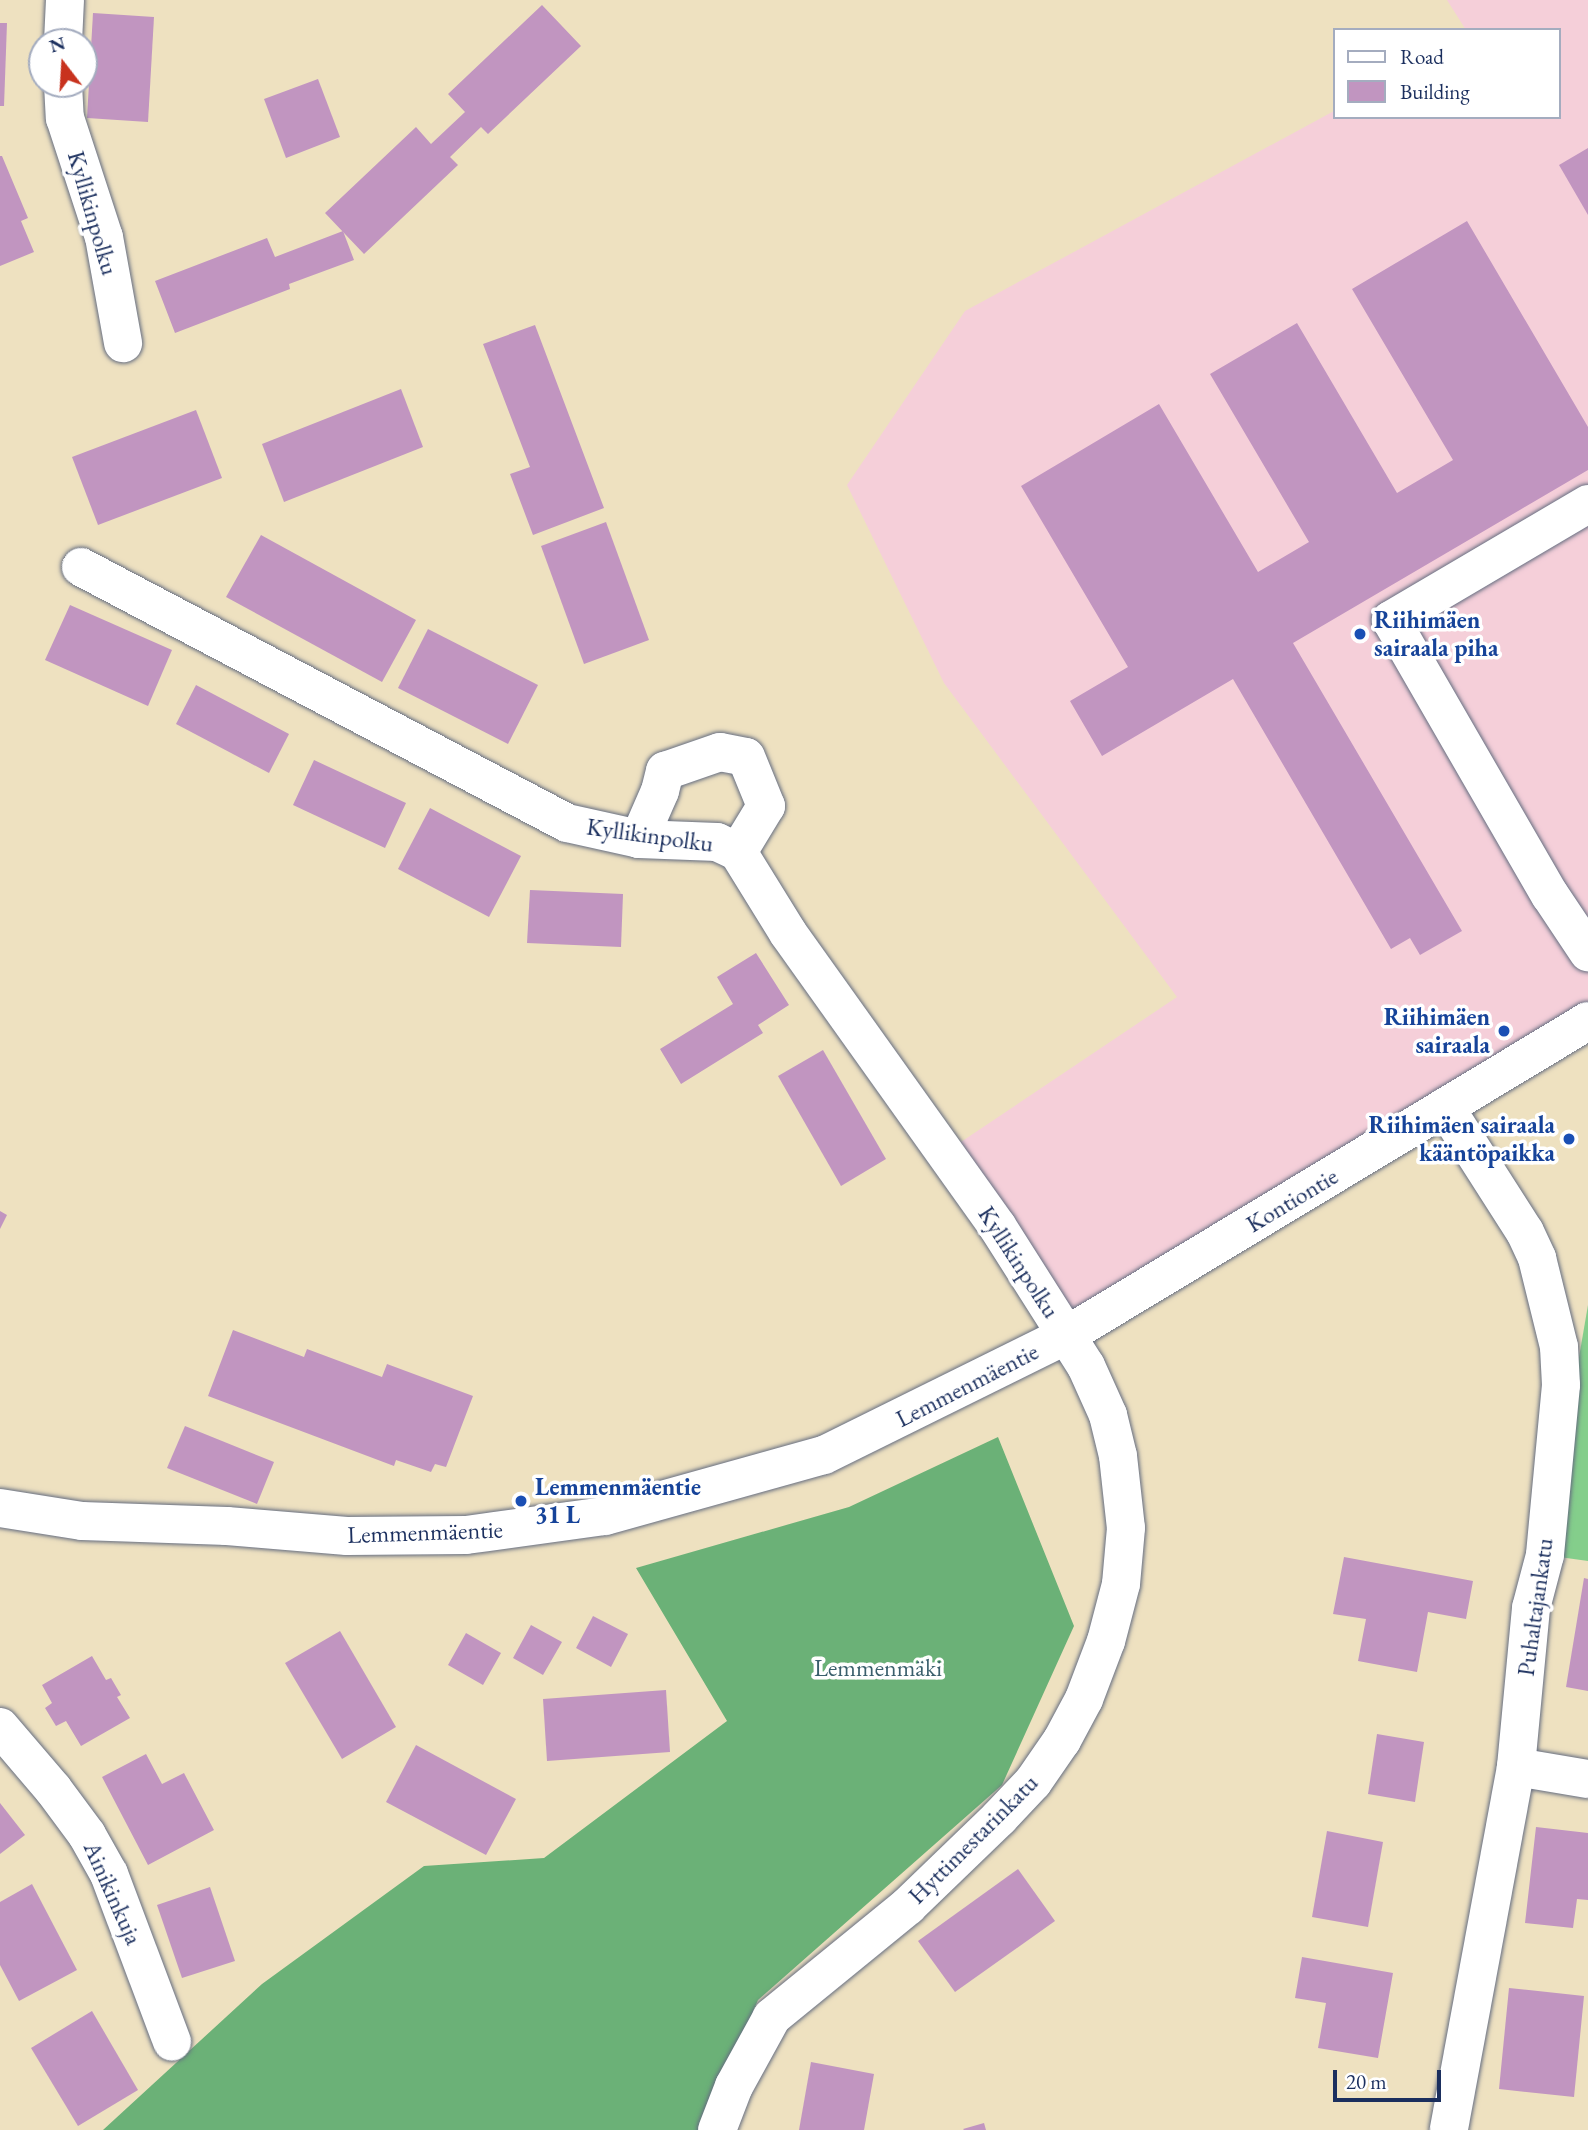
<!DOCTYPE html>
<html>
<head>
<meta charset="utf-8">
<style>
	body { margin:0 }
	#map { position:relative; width:1588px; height:2130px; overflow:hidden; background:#eee1c0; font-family:"EB Garamond",serif }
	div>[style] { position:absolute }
	.built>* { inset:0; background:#f5cfd9 }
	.green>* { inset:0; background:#84ce8b }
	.forest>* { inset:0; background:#6bb177 }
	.building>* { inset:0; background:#c195c0 }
	.roads { filter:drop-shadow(0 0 2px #656d80) drop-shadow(0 0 2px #656d80) }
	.minor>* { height:38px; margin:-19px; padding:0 19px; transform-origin:19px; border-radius:19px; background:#fff }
	.dots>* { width:19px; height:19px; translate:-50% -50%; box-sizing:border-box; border:4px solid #fff; border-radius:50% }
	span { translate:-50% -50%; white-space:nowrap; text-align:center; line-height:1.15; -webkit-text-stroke:7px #fff; paint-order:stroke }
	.street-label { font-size:24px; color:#1b2f5e }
	.transit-label { font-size:24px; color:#164399; font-weight:700 }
	.left { translate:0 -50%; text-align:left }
	.right { translate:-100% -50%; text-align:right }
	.park-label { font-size:24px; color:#3a5f6c }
	.legend { position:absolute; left:1333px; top:28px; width:228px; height:91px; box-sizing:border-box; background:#fff; border:2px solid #a4acbf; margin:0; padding:9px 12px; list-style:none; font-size:21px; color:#1b2f5e }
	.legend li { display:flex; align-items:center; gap:14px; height:35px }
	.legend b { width:35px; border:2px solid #a4acbf }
	.north { position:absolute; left:28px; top:28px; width:70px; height:70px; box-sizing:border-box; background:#fff; border:2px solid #a4acbf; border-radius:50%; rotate:343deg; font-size:19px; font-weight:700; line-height:28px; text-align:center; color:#1b2f5e }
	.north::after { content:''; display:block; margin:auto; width:24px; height:32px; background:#c8321e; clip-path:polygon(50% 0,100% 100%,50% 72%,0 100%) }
	.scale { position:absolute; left:1333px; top:2070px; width:108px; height:32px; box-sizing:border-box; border:4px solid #1b2f5e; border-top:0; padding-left:9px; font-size:21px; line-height:24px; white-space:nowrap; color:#1b2f5e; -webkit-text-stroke:5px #fff; paint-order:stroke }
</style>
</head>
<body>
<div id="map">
	<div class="built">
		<div style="clip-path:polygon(1447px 0,1588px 0,1588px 1020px,1067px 1335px,946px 1152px,1177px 997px,944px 683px,847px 485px,965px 311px,1334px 111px,1334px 117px,1558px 117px,1558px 30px,1466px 30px)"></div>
	</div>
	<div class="green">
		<div style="clip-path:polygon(1588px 1305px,1588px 1561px,1545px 1555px)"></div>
	</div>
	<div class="forest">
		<div style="clip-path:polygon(998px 1437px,1074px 1626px,1002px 1785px,758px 2000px,702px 2130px,103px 2130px,262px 1984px,424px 1866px,544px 1858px,727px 1721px,636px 1568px,849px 1507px)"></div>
	</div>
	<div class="building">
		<div style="clip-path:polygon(542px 5px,581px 46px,488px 134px,481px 127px,450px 157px,458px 165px,364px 254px,325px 213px,416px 127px,431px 144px,465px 112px,448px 94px)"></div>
		<div style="clip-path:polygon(93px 13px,154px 17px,148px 122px,87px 118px)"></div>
		<div style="clip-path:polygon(0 23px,7px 23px,4px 106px,0 106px)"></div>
		<div style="clip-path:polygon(318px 79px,340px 137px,286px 158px,264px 99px)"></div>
		<div style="clip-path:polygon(1588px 148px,1588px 215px,1559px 165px)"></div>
		<div style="clip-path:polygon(0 156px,2px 156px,28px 218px,21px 221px,34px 252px,0 266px)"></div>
		<div style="clip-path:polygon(1467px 221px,1588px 427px,1588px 470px,1293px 643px,1462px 931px,1420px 955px,1410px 938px,1391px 949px,1233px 679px,1102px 756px,1070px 701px,1128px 667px,1021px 486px,1159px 404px,1258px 572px,1309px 542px,1210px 374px,1297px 323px,1397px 493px,1453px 460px,1352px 289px)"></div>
		<div style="clip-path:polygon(343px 231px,354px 260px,289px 284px,290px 289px,175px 333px,155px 281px,267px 238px,275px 257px)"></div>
		<div style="clip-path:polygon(535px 325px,604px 508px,533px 535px,510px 474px,530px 467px,483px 344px)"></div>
		<div style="clip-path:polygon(401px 389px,423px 447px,284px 502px,262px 444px)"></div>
		<div style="clip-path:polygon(196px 410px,222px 478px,98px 525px,72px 457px)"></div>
		<div style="clip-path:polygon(606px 522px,649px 640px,584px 664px,541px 546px)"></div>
		<div style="clip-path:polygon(261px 535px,416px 620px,382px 682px,226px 597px)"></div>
		<div style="clip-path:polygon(70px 605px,172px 650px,148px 706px,45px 660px)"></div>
		<div style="clip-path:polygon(428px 629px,538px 685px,508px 744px,398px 688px)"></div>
		<div style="clip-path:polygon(196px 685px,289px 734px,269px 773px,176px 724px)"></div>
		<div style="clip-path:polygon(314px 760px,406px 803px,385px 848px,293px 805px)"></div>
		<div style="clip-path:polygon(430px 808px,521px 856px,489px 917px,398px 869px)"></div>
		<div style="clip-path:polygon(530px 890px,623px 894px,621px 947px,527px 943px)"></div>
		<div style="clip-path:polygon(756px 953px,789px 1005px,758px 1025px,763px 1033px,681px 1084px,660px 1049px,733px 1004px,717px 977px)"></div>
		<div style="clip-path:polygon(823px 1050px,886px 1159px,841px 1186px,778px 1076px)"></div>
		<div style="clip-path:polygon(0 1211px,7px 1215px,0 1229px)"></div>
		<div style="clip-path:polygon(233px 1330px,304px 1357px,307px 1349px,382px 1377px,387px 1364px,473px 1396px,446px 1467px,435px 1464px,431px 1472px,396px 1460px,394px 1466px,208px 1396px)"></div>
		<div style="clip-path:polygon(185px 1426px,274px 1462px,257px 1504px,167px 1468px)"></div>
		<div style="clip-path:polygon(1344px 1557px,1473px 1581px,1466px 1619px,1428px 1612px,1417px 1672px,1358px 1661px,1366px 1619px,1333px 1614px)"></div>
		<div style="clip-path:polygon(1584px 1578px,1588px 1579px,1588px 1691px,1566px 1687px)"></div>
		<div style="clip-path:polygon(593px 1616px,628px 1634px,611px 1667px,576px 1648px)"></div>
		<div style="clip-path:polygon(531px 1625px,562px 1642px,543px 1675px,513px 1658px)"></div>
		<div style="clip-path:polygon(340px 1631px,396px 1727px,342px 1759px,285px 1663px)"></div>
		<div style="clip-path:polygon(466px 1633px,501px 1653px,483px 1685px,448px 1665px)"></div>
		<div style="clip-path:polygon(92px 1656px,106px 1680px,111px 1678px,121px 1695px,117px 1697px,130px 1718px,81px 1746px,66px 1721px,56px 1726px,45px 1708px,52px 1703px,42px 1685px)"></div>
		<div style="clip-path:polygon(666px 1690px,670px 1752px,547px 1761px,543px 1699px)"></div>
		<div style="clip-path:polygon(1377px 1734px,1424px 1742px,1415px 1802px,1368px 1794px)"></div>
		<div style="clip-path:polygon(416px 1745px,516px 1799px,486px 1855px,386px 1802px)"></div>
		<div style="clip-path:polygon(146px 1754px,162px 1784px,184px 1773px,214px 1830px,148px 1865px,102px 1777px)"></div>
		<div style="clip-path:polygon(0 1803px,25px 1835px,0 1854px)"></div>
		<div style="clip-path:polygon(1536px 1827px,1588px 1833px,1588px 1900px,1577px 1899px,1573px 1928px,1525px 1923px)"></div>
		<div style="clip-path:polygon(1327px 1831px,1383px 1842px,1368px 1927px,1312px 1917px)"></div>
		<div style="clip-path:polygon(1018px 1869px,1055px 1921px,955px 1992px,918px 1941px)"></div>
		<div style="clip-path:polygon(32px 1884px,77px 1970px,19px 2001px,0 1965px,0 1902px)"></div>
		<div style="clip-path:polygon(210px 1887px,235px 1961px,182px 1978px,157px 1905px)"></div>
		<div style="clip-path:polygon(1302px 1957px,1393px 1973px,1378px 2058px,1318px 2048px,1326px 2003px,1295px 1998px)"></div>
		<div style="clip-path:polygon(1509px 1988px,1584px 1996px,1574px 2097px,1499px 2089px)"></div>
		<div style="clip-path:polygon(92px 2011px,138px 2090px,78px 2126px,31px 2048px)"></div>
		<div style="clip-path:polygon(811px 2062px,874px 2074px,864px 2130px,799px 2130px)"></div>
		<div style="clip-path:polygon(984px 2123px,986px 2130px,964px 2130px,963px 2129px)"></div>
	</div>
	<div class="roads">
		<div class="minor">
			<div style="left:63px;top:42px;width:42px;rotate:-87.3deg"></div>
			<div style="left:63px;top:84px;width:34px;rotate:87deg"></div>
			<div style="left:65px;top:118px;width:125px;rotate:71.9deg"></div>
			<div style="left:104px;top:237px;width:108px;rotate:79.8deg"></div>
			<div style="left:1588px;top:504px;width:229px;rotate:149.5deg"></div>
			<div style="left:1391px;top:620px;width:318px;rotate:60deg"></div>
			<div style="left:1550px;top:895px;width:69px;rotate:56.3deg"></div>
			<div style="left:81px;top:567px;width:549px;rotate:27.78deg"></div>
			<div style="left:567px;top:823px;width:74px;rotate:12.5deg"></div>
			<div style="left:639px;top:839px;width:78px;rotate:2.2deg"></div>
			<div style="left:717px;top:842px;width:23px;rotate:25deg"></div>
			<div style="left:738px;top:852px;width:95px;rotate:58.3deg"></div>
			<div style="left:788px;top:933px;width:360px;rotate:54.5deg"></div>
			<div style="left:997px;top:1226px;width:166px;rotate:57.6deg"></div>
			<div style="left:1086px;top:1366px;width:54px;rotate:65.8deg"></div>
			<div style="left:1108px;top:1415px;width:42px;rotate:76.3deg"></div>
			<div style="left:1118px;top:1456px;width:72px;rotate:83.7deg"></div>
			<div style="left:1126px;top:1528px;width:56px;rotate:95.1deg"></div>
			<div style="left:1121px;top:1584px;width:59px;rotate:104.7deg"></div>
			<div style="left:1106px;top:1641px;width:62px;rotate:110.8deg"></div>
			<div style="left:1084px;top:1699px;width:47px;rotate:118.2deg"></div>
			<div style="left:1062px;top:1740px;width:51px;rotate:124.6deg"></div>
			<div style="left:1033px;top:1782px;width:50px;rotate:133.4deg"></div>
			<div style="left:999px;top:1818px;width:127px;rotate:136deg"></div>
			<div style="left:908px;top:1906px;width:176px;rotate:140.8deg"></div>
			<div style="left:772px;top:2017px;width:79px;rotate:118.8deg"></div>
			<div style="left:734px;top:2086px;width:47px;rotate:111.1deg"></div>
			<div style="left:639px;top:839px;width:52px;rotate:-66.4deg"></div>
			<div style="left:660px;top:791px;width:21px;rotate:-76deg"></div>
			<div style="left:665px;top:771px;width:58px;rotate:-19.1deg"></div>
			<div style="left:720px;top:752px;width:26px;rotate:11deg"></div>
			<div style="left:746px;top:757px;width:53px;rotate:67.8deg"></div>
			<div style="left:766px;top:806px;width:54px;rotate:121.3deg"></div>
			<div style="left:1445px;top:1107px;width:148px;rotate:57.4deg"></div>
			<div style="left:1525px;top:1232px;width:29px;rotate:65deg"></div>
			<div style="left:1537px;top:1258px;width:92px;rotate:76.1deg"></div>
			<div style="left:1559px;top:1347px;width:38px;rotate:87deg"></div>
			<div style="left:1561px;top:1385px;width:171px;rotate:95.4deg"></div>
			<div style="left:1545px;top:1555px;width:55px;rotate:104.8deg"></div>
			<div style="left:1531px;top:1608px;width:160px;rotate:95.4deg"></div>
			<div style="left:1516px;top:1767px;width:369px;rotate:100.5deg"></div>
			<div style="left:0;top:1508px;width:83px;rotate:9deg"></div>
			<div style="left:82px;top:1521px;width:145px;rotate:2deg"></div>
			<div style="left:227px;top:1526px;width:120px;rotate:4.8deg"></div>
			<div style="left:347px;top:1536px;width:119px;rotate:-0.5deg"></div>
			<div style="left:466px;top:1535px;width:140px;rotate:-7.8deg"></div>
			<div style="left:605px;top:1516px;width:227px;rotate:-15.6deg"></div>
			<div style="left:824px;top:1455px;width:271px;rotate:-26.3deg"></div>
			<div style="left:1067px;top:1335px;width:608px;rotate:-31.08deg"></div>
			<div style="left:0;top:1727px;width:82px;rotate:49.5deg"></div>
			<div style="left:53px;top:1789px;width:57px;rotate:53.5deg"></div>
			<div style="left:87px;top:1835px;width:45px;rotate:60.6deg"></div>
			<div style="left:109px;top:1874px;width:179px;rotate:69.4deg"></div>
			<div style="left:1516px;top:1767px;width:73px;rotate:9.5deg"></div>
		</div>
	</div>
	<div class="dots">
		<div style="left:1360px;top:634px;background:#1a4fb4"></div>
		<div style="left:1504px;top:1031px;background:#1a4fb4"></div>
		<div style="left:1569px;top:1139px;background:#1a4fb4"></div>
		<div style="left:521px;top:1501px;background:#1a4fb4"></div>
	</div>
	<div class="street-label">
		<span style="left:93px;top:213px;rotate:74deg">Kyllikinpolku</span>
		<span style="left:650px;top:835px;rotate:8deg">Kyllikinpolku</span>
		<span style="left:1292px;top:1200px;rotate:-31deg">Kontiontie</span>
		<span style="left:1019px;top:1262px;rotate:57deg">Kyllikinpolku</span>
		<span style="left:967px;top:1385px;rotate:-27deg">Lemmenmäentie</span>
		<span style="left:425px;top:1532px;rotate:-2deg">Lemmenmäentie</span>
		<span style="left:1535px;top:1607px;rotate:-82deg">Puhaltajankatu</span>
		<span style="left:973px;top:1839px;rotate:-45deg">Hyttimestarinkatu</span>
		<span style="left:113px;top:1893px;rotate:66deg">Ainikinkuja</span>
	</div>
	<div class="transit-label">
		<span class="left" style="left:1374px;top:634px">Riihimäen<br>sairaala piha</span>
		<span class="right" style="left:1490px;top:1031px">Riihimäen<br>sairaala</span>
		<span class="right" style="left:1555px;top:1139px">Riihimäen sairaala<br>kääntöpaikka</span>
		<span class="left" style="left:535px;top:1501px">Lemmenmäentie<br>31 L</span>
	</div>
	<div class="park-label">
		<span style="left:878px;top:1668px">Lemmenmäki</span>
	</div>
	<ul class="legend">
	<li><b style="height:9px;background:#fff"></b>Road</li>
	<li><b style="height:19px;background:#c195c0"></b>Building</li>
	</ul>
	<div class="north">N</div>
	<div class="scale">20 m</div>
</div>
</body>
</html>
